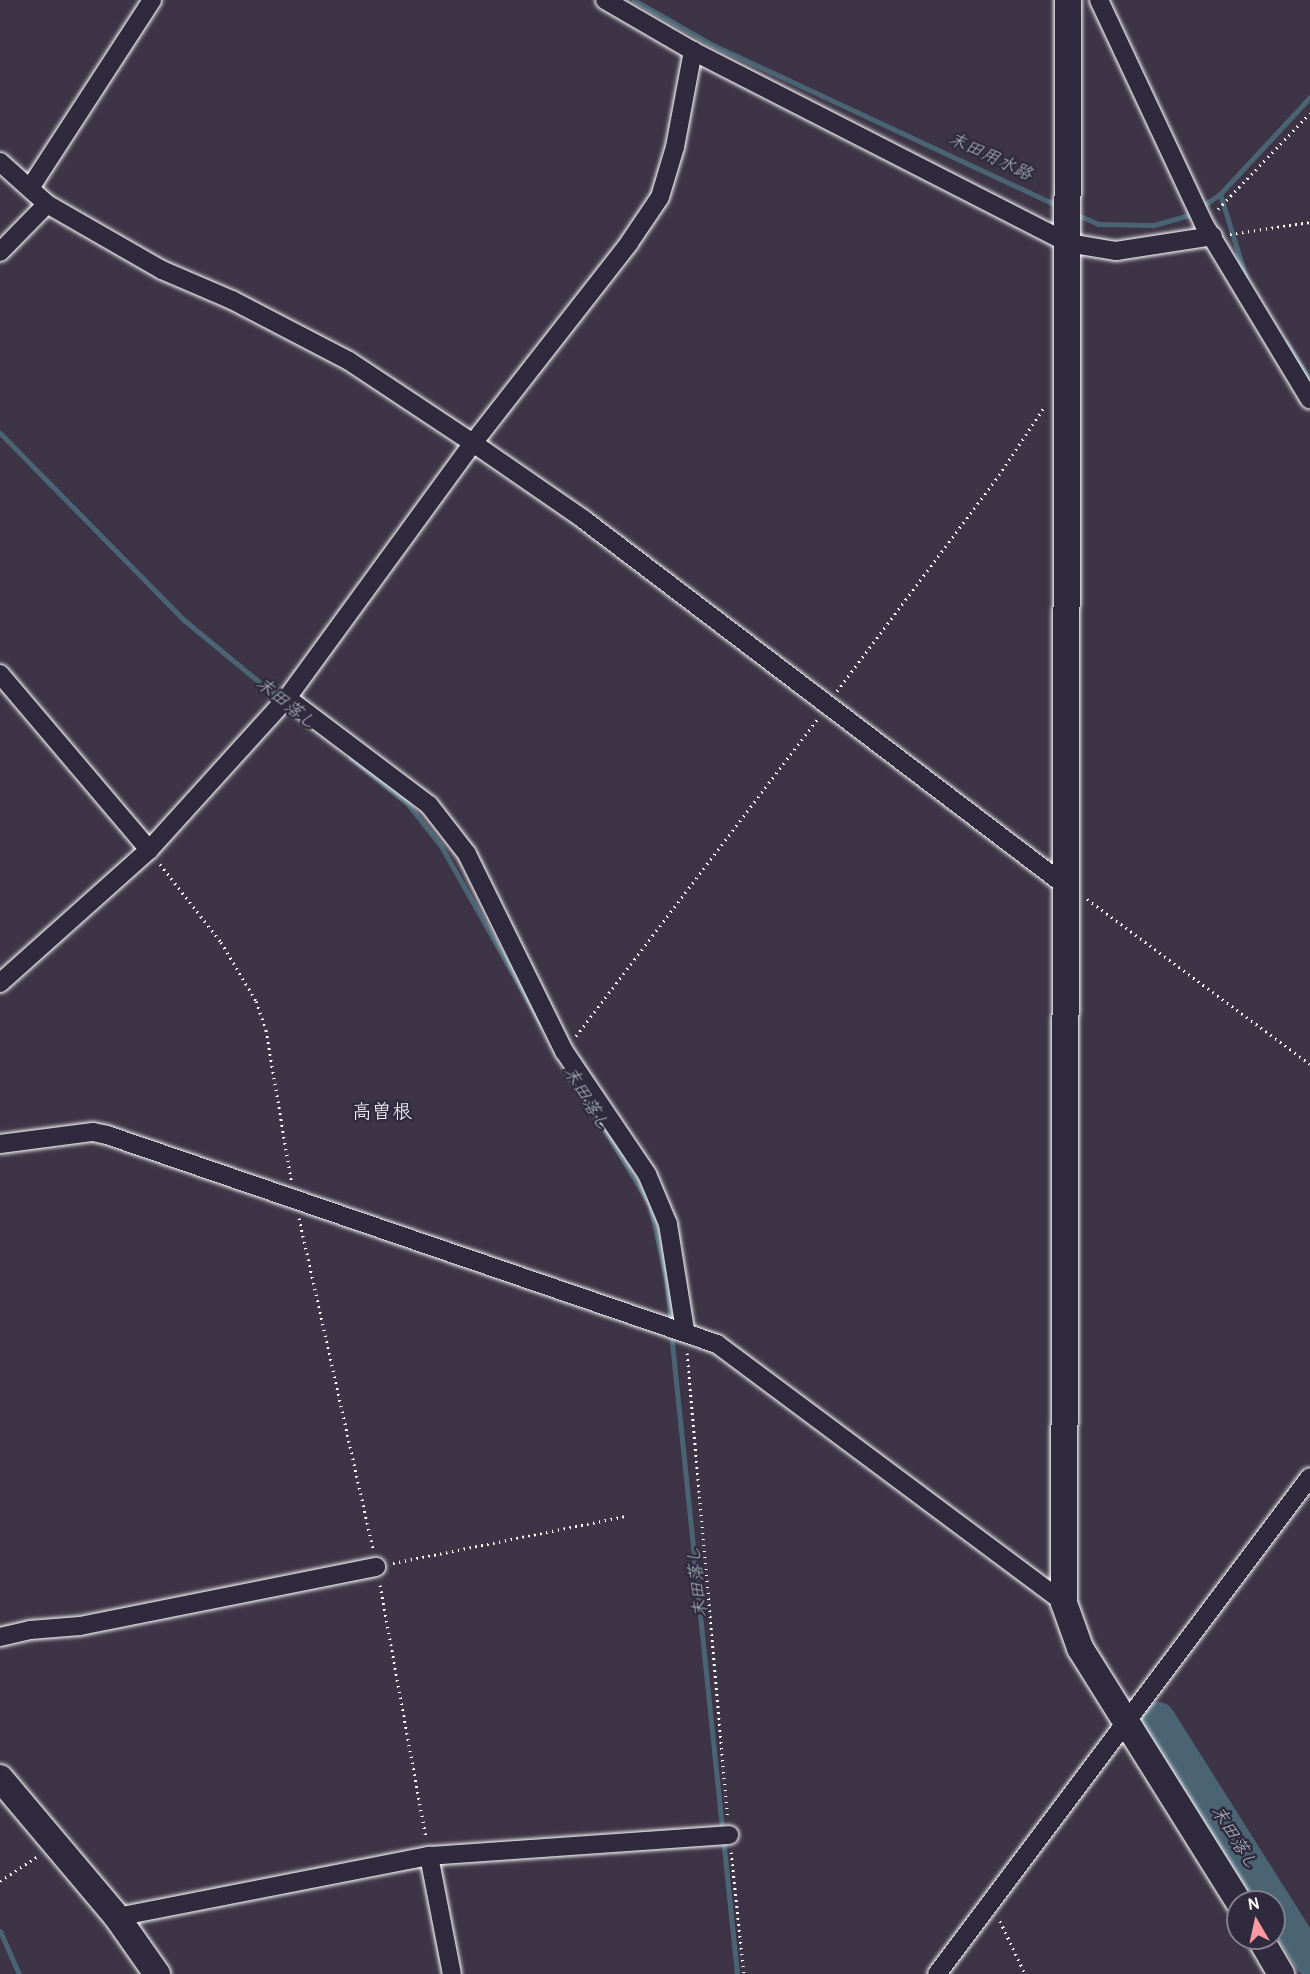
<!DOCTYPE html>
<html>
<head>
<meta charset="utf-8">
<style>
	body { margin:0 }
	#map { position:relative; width:1310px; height:1974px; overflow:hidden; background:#3d3546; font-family:Pangolin,"Klee One",sans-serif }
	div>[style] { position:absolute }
	.stream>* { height:5px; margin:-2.5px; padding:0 2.5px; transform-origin:2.5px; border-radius:2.5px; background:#4b6474 }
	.river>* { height:33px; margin:-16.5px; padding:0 16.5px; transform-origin:16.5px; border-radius:16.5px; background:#4b6474 }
	.path>* { height:3px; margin-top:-1.5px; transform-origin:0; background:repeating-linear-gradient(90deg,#fff 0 1.5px,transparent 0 6px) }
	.roads { filter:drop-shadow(0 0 2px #fff) drop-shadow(0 0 2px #fff) }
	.street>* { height:18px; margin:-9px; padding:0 9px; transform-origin:9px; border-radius:9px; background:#2f2a3d }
	.secondary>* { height:26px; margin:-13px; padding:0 13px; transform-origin:13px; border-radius:13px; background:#2f2a3d }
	span { translate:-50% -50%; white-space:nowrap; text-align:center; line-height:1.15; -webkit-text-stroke:5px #2f2a3d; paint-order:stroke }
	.water-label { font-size:18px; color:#aeb9c0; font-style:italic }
	.quarter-label { font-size:20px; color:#fff }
	.north { position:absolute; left:1226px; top:1890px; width:60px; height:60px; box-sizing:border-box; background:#2f2a3d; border:2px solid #827f8b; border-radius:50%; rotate:351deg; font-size:16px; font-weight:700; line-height:24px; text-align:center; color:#fff }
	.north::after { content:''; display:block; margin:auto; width:21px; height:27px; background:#ff9aa2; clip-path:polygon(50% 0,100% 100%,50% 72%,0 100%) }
</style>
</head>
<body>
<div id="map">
	<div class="stream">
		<div style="left:634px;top:0;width:91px;rotate:29.7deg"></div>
		<div style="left:713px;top:45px;width:384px;rotate:25deg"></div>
		<div style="left:1220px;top:194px;width:88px;rotate:72.8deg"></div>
		<div style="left:1075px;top:214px;width:25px;rotate:23deg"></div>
		<div style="left:1098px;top:224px;width:56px;rotate:1deg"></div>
		<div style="left:1154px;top:225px;width:36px;rotate:-16deg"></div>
		<div style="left:1189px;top:215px;width:37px;rotate:-34deg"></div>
		<div style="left:1220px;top:194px;width:132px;rotate:-47.1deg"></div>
		<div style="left:1286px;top:342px;width:46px;rotate:58.4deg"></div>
		<div style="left:0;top:433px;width:262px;rotate:45.5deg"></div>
		<div style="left:184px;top:620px;width:126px;rotate:39.5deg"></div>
		<div style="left:351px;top:758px;width:72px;rotate:38.8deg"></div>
		<div style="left:407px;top:803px;width:55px;rotate:51.7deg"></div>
		<div style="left:441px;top:846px;width:206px;rotate:60.6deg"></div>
		<div style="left:595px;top:1113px;width:107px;rotate:59.1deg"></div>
		<div style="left:650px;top:1205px;width:74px;rotate:77.5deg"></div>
		<div style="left:666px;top:1277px;width:47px;rotate:83.9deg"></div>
		<div style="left:671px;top:1333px;width:644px;rotate:84.12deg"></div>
		<div style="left:0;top:1931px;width:47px;rotate:66.2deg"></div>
	</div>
	<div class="river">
		<div style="left:1158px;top:1718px;width:285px;rotate:57.8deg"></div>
	</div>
	<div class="path">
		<div style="left:1218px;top:209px;width:133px;rotate:-46.2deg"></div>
		<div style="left:1230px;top:234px;width:81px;rotate:-8.5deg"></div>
		<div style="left:837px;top:691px;width:270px;rotate:-53.1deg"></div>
		<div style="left:999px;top:475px;width:83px;rotate:-56.3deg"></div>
		<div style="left:160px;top:864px;width:99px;rotate:52deg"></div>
		<div style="left:221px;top:942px;width:69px;rotate:59.3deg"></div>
		<div style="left:256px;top:1001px;width:31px;rotate:71deg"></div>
		<div style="left:266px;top:1030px;width:152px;rotate:80.5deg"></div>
		<div style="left:1087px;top:899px;width:277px;rotate:36.5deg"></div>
		<div style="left:576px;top:1036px;width:400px;rotate:-52.7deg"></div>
		<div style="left:299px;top:1218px;width:339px;rotate:77.4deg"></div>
		<div style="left:687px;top:1353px;width:468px;rotate:85deg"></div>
		<div style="left:393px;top:1563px;width:238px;rotate:-11.4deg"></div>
		<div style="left:380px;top:1585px;width:257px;rotate:79.7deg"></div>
		<div style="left:731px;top:1852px;width:123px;rotate:83.9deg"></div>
		<div style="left:0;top:1881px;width:45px;rotate:-33.3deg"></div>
		<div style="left:1000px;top:1921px;width:59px;rotate:64.7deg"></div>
	</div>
	<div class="roads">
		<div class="street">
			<div style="left:605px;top:0;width:102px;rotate:30.1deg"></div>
			<div style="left:693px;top:51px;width:421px;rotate:27.1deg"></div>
			<div style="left:1068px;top:243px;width:49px;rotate:9.5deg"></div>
			<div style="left:1116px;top:251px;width:98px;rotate:-8.8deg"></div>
			<div style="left:1099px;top:0;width:247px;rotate:64.9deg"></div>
			<div style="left:1204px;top:224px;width:205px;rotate:58.9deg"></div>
			<div style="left:0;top:162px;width:63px;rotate:41.8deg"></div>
			<div style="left:47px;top:204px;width:133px;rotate:29.9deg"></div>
			<div style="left:162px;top:270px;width:76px;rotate:23.2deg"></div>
			<div style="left:232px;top:300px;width:132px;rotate:27.5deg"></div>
			<div style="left:349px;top:361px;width:149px;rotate:33.5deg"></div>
			<div style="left:473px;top:443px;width:134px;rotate:34.6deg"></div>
			<div style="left:583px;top:519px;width:607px;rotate:37.23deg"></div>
			<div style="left:30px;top:188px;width:224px;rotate:-57deg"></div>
			<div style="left:0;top:252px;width:67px;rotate:-45.6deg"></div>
			<div style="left:0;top:674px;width:231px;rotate:49.7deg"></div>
			<div style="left:287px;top:698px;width:178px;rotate:37deg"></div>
			<div style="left:429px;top:805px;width:62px;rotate:52.2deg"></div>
			<div style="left:467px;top:854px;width:220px;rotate:63.8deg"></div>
			<div style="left:564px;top:1051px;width:148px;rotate:56deg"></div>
			<div style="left:647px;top:1174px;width:54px;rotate:67.2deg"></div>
			<div style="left:668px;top:1224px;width:107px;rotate:80.9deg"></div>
			<div style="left:0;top:983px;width:200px;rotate:-41.8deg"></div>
			<div style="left:149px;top:850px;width:205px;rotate:-47.8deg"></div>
			<div style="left:287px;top:698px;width:316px;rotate:-53.9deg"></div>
			<div style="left:473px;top:443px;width:254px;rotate:-52deg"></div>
			<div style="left:629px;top:243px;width:55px;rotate:-56deg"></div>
			<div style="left:660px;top:197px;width:52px;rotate:-73.3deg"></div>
			<div style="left:675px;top:147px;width:98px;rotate:-79.4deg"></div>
			<div style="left:0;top:1144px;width:94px;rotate:-7.4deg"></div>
			<div style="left:93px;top:1132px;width:14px;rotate:12deg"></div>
			<div style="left:107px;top:1135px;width:645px;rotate:18.91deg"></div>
			<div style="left:717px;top:1344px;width:433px;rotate:36.7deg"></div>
			<div style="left:0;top:1637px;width:31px;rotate:-13deg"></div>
			<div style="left:30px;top:1630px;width:50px;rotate:-4.6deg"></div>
			<div style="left:80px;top:1626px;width:302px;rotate:-11.3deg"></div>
			<div style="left:429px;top:1856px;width:120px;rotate:79deg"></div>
			<div style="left:117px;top:1917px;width:318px;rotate:-11.1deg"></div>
			<div style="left:429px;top:1856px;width:301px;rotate:-4deg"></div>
			<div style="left:937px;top:1974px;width:621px;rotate:-53.11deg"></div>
		</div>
		<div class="secondary">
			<div style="left:1068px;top:0;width:1603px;rotate:90.14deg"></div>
			<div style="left:1064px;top:1603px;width:48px;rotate:70.4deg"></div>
			<div style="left:1080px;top:1648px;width:300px;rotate:58deg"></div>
			<div style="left:0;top:1778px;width:182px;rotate:49.9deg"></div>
			<div style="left:117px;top:1917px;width:70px;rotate:54.9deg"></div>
			<div style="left:1260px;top:1938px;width:42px;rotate:59.7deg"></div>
		</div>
	</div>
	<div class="water-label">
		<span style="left:990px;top:157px;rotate:25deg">末田用水路</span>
		<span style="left:286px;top:704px;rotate:39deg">末田落し</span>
		<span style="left:586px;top:1099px;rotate:59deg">末田落し</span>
		<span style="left:698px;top:1582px;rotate:-96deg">末田落し</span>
		<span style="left:1234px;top:1838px;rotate:58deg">末田落し</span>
	</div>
	<div class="quarter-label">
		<span style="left:382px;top:1111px">高曽根</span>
	</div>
	<div class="north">N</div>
</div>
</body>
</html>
